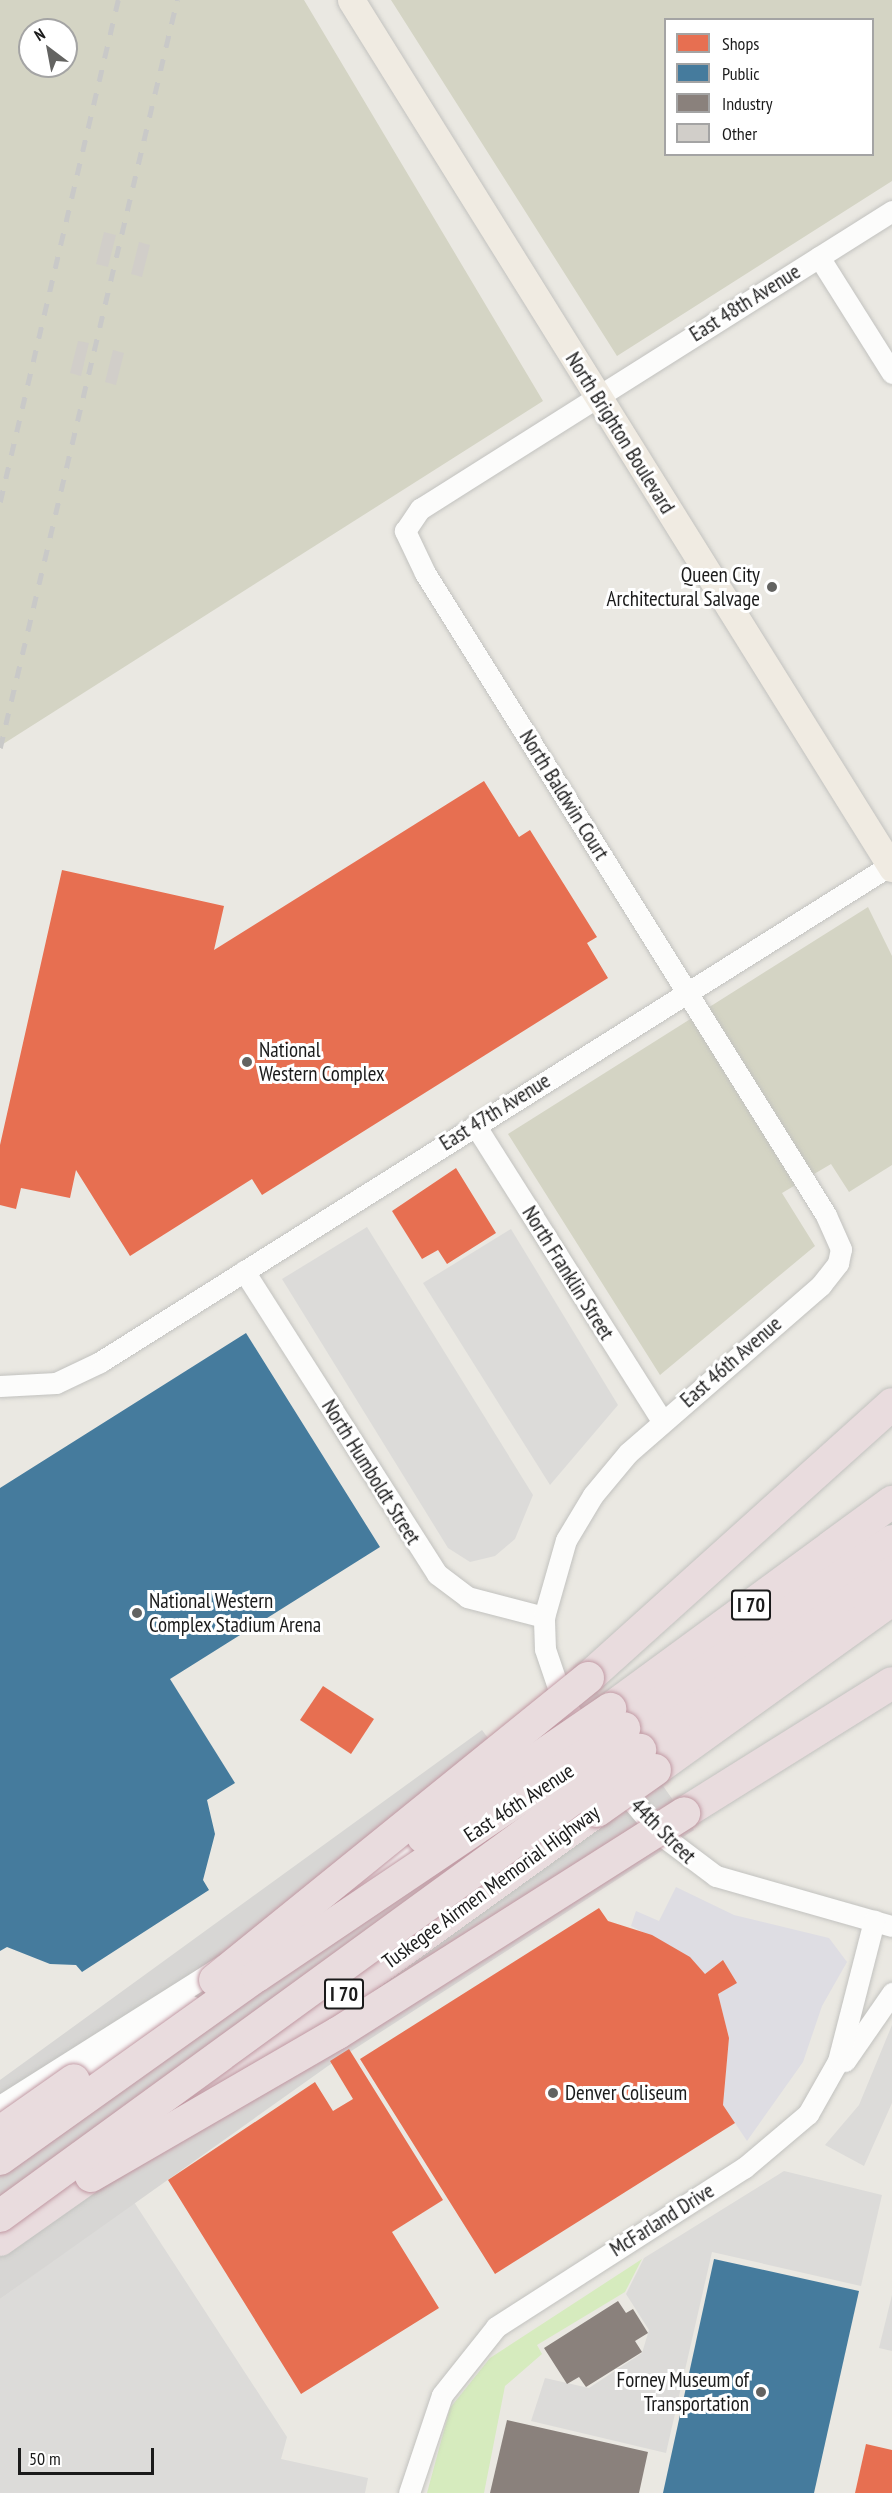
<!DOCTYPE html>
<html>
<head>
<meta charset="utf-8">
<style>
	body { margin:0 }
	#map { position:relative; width:892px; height:2493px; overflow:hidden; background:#eae8e2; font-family:"PT Sans Narrow",sans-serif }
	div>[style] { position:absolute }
	.construction>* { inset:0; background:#d4d4c4 }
	.grass>* { inset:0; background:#d6ebbe }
	.parking>* { inset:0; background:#dcdbd9 }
	.plaza>* { inset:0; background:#dedde3 }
	.pier>* { inset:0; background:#d7d6d4 }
	.shops>* { inset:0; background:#e76f51 }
	.public>* { inset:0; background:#457b9d }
	.industry>* { inset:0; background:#8a817c }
	.building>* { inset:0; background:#d1cec9 }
	.roads { filter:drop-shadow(0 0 2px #c2c2bf) drop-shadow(0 0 2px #c2c2bf) }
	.minor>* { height:21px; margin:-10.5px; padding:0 10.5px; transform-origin:10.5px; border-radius:10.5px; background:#fcfcfb }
	.major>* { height:27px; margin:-13.5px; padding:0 13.5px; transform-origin:13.5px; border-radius:13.5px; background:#f0ebe2 }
	.highway>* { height:32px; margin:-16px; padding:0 16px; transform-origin:16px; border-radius:16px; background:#e9dcde }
	.rail>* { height:4.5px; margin-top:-2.25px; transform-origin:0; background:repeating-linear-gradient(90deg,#c9c9c8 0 12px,transparent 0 24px) }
	.bridges { filter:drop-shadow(0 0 2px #c199a3) drop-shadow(0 0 2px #c199a3) }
	.highway-bridge>* { height:32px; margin:-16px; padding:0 16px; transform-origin:16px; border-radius:16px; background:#e9dcde }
	.dots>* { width:16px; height:16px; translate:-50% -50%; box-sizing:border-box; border:3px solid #fff; border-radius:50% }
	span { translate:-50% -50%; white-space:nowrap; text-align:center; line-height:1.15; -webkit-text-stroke:6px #fff; paint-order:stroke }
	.shield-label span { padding:2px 4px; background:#fff; border:2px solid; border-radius:4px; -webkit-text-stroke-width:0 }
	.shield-label { font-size:20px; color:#1b1b1b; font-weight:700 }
	.street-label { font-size:21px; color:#1b1b1b }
	.poi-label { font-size:21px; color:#1b1b1b }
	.right { translate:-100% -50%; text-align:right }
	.left { translate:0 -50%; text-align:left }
	.legend { position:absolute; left:664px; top:18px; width:210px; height:138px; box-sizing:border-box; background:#fff; border:2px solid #a4a4a4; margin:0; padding:8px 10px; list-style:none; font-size:18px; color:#1b1b1b }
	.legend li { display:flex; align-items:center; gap:12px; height:30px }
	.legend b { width:30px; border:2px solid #a4a4a4 }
	.north { position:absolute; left:18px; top:18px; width:60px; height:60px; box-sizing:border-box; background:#fff; border:2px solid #a4a4a4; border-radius:50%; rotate:328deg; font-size:16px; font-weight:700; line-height:24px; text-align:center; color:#1b1b1b }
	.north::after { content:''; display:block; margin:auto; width:21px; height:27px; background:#636361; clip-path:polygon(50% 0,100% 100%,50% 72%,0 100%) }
	.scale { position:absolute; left:18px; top:2448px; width:136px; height:27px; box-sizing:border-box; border:3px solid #1b1b1b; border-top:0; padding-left:8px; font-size:18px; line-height:21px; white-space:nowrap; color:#1b1b1b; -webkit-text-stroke:4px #fff; paint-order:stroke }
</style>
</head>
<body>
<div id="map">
	<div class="construction">
		<div style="clip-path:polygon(evenodd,0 0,304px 0,543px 401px,0 746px,0 0,30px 30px,66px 30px,66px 66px,30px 66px,30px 30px)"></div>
		<div style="clip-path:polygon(evenodd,391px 0,892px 0,892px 181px,617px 356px,391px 0,666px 20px,872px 20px,872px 154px,666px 154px,666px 20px)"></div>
		<div style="clip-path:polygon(868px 907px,892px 956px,892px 1165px,849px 1192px,831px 1164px,782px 1193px,815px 1246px,660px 1375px,508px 1134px)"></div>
	</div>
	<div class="grass">
		<div style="clip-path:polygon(642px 2259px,625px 2292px,537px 2345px,542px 2354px,505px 2386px,484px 2493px,427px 2493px,450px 2408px,490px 2358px)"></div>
	</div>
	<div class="parking">
		<div style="clip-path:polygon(367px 1227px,533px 1495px,515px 1539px,495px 1556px,470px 1562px,448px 1548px,282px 1279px)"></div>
		<div style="clip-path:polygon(511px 1229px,618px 1405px,550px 1485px,423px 1283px)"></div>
		<div style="clip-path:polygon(892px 2025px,892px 2103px,864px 2166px,825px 2145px,859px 2105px)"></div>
		<div style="clip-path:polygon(784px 2171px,882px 2195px,861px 2286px,712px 2252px,666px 2453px,531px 2421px,545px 2378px,589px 2388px,642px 2353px,649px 2330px,626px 2294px,644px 2258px)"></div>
		<div style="clip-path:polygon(134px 2202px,287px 2437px,281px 2459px,368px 2478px,365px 2493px,0 2493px,0 2299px)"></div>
		<div style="clip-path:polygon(892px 2295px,892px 2351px,879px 2348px)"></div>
	</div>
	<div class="plaza">
		<div style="clip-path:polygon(676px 1887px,734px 1915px,829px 1938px,847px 1962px,822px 2006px,803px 2062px,747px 2141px,723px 2105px,729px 2038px,718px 1994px,737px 1983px,723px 1961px,705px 1974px,670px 1946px,631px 1926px,636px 1911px,659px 1921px)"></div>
	</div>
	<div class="pier">
		<div style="clip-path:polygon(581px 1669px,694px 1830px,328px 2066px,0 2299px,0 2080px,482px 1730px,491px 1742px)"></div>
	</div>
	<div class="shops">
		<div style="clip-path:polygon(484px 781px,519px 837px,530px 830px,597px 937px,587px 943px,608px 978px,262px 1195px,252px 1179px,130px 1256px,76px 1170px,70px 1198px,21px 1188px,16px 1209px,0 1205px,0 1145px,62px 870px,224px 906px,214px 950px)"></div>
		<div style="clip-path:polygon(456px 1168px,496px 1233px,447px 1264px,438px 1250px,422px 1259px,392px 1211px)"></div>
		<div style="clip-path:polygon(323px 1686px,374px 1719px,351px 1754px,300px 1720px)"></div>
		<div style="clip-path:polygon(599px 1908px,608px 1921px,652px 1935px,690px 1957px,705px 1974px,723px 1960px,737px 1983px,718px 1994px,729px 2038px,723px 2105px,735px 2123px,495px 2274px,360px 2059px)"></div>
		<div style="clip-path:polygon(349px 2049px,443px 2200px,392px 2232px,439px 2308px,301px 2394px,168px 2180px,315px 2082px,333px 2111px,353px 2099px,330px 2061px)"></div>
		<div style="clip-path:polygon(866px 2444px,892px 2450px,892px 2493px,855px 2493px)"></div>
	</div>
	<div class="public">
		<div style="clip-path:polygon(246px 1333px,380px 1547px,170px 1679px,235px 1783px,207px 1800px,215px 1834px,203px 1880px,209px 1890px,82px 1972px,76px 1965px,50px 1964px,7px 1947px,0 1951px,0 1488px)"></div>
		<div style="clip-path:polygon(714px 2259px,859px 2291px,814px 2493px,663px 2493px)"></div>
	</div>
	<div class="industry">
		<div style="clip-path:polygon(618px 2301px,626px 2313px,633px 2309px,648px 2333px,635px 2341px,642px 2352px,586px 2387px,579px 2377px,567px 2384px,544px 2348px)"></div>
		<div style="clip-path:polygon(507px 2420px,648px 2452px,639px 2493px,490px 2493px)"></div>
	</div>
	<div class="building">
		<div style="clip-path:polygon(104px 232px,116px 235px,108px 267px,96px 264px)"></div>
		<div style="clip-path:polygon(139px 242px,150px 245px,142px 277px,131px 274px)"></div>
		<div style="clip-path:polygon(78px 341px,89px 343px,81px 376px,70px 373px)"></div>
		<div style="clip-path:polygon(113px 350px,124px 353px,116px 385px,105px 382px)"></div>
	</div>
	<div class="roads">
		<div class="minor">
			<div style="left:819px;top:257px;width:137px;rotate:57.8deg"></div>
			<div style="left:475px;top:1125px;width:350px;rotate:57.7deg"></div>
			<div style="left:244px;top:1271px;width:359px;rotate:57.5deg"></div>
			<div style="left:437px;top:1574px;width:38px;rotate:37deg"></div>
			<div style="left:467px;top:1597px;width:80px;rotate:14.6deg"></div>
			<div style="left:0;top:1386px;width:56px;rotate:-3.1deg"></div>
			<div style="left:56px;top:1383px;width:49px;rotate:-25.5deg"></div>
			<div style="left:100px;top:1362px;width:936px;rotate:-32.16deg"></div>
			<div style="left:587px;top:1740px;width:48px;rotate:-121.4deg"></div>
			<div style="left:562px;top:1699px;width:53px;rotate:-108.8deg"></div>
			<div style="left:545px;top:1649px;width:32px;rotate:-92deg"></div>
			<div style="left:544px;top:1617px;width:80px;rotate:-74.1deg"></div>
			<div style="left:566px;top:1540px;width:52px;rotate:-59deg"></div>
			<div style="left:593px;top:1495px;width:55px;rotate:-50.2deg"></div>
			<div style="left:628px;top:1453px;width:256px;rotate:-41deg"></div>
			<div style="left:821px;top:1285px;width:28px;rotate:-52deg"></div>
			<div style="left:838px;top:1263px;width:14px;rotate:-78deg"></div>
			<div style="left:841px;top:1249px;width:37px;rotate:-114deg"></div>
			<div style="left:826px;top:1215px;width:757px;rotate:-121.99deg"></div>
			<div style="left:425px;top:573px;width:47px;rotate:-115.5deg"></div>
			<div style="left:405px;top:531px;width:27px;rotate:-56deg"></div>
			<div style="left:420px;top:509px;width:558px;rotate:-32.27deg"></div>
			<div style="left:617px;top:1783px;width:67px;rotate:49.9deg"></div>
			<div style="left:660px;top:1834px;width:70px;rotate:36.9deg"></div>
			<div style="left:716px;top:1876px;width:183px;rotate:15.9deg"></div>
			<div style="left:354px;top:1884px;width:94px;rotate:-32deg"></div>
			<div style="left:845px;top:2061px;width:83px;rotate:-55.3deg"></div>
			<div style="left:60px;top:2079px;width:10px;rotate:6deg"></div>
			<div style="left:70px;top:2080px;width:142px;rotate:-31.4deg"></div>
			<div style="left:0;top:2106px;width:264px;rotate:-32.3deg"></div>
			<div style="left:409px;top:2493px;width:103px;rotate:-71.4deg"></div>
			<div style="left:442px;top:2395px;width:87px;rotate:-51.5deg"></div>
			<div style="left:496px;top:2327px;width:295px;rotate:-32.7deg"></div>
			<div style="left:744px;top:2168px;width:84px;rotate:-40.2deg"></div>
			<div style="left:808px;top:2114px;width:61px;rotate:-60.5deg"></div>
			<div style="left:838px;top:2061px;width:145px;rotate:-75.6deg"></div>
		</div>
		<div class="major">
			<div style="left:351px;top:0;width:1023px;rotate:58.07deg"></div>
		</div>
		<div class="highway">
			<div style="left:588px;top:1678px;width:409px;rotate:-42deg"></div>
			<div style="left:610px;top:1709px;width:350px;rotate:-36.3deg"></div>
			<div style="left:624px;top:1728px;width:327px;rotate:-34.9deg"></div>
			<div style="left:640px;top:1750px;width:309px;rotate:-35.2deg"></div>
			<div style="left:655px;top:1770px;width:292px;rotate:-35.7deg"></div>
			<div style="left:684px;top:1813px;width:245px;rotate:-32deg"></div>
			<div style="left:181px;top:2110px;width:512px;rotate:-35.71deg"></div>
			<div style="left:0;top:2240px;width:137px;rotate:-35.2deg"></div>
		</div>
	</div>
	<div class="rail">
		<div style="left:0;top:502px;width:516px;rotate:-76.77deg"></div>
		<div style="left:0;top:748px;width:769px;rotate:-76.69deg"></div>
	</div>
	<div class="bridges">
		<div class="highway-bridge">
			<div style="left:597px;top:1811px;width:71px;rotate:-35.3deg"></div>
			<div style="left:423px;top:1837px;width:227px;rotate:-34.4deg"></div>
			<div style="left:215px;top:1980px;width:480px;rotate:-39deg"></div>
			<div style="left:0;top:2132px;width:90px;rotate:-35.1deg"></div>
			<div style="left:0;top:2159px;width:315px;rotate:-35.5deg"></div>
			<div style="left:257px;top:1976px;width:443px;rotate:-34deg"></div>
			<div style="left:91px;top:2176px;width:285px;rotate:-30.1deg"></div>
			<div style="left:338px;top:2033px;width:410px;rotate:-32.4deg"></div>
			<div style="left:0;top:2216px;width:792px;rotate:-36.06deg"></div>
		</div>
	</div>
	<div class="dots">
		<div style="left:772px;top:587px;background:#636361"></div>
		<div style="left:247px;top:1062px;background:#636361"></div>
		<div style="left:137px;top:1613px;background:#636361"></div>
		<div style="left:553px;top:2093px;background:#636361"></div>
		<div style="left:761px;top:2392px;background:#636361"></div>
	</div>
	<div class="shield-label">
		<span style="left:751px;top:1605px">I 70</span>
		<span style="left:344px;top:1994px">I 70</span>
	</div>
	<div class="street-label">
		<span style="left:745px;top:303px;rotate:-32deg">East 48th Avenue</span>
		<span style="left:620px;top:433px;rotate:58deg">North Brighton Boulevard</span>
		<span style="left:564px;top:795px;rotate:58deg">North Baldwin Court</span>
		<span style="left:495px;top:1112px;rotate:-32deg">East 47th Avenue</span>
		<span style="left:568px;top:1273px;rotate:58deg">North Franklin Street</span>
		<span style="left:731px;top:1362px;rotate:-41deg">East 46th Avenue</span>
		<span style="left:371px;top:1472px;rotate:58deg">North Humboldt Street</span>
		<span style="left:519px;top:1803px;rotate:-33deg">East 46th Avenue</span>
		<span style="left:663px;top:1831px;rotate:45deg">44th Street</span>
		<span style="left:491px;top:1887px;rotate:-36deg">Tuskegee Airmen Memorial Highway</span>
		<span style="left:662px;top:2220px;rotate:-32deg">McFarland Drive</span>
	</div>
	<div class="poi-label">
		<span class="right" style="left:760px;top:587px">Queen City<br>Architectural Salvage</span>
		<span class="left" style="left:259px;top:1062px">National<br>Western Complex</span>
		<span class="left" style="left:149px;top:1613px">National Western<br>Complex Stadium Arena</span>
		<span class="left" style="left:565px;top:2093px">Denver Coliseum</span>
		<span class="right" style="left:749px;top:2392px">Forney Museum of<br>Transportation</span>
	</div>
	<ul class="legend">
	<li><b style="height:16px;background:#e76f51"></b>Shops</li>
	<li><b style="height:16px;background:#457b9d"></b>Public</li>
	<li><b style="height:16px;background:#8a817c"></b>Industry</li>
	<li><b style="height:16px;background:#d1cec9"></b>Other</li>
	</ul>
	<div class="north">N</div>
	<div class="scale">50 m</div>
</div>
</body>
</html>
